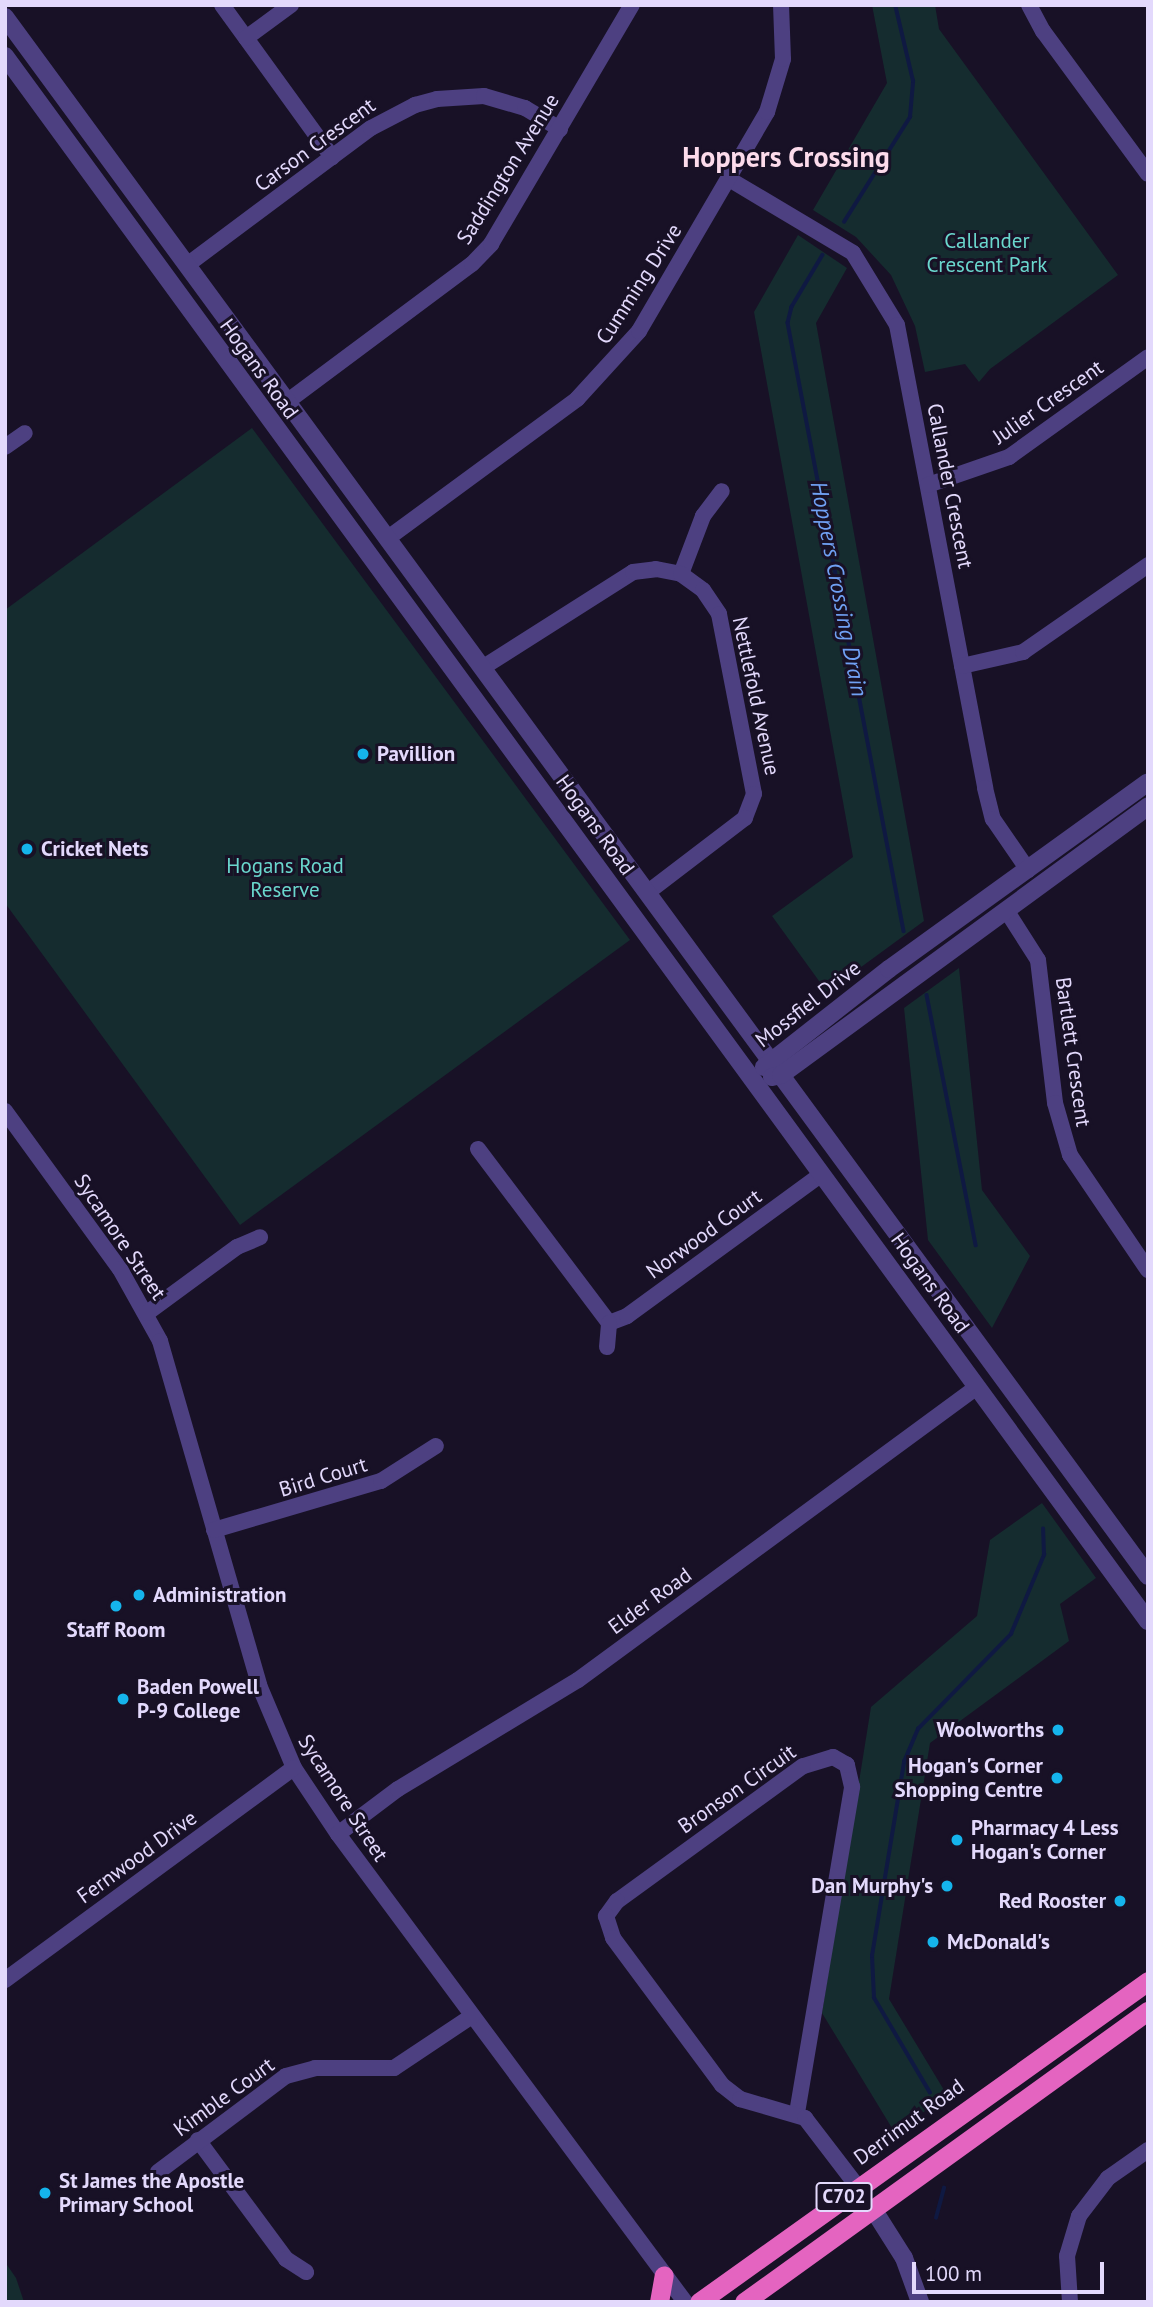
<!DOCTYPE html>
<html>
<head>
<meta charset="utf-8">
<style>
	body { margin:0 }
	#map { position:relative; width:1153px; height:2307px; overflow:hidden; background:#181126; font-family:"PT Sans",sans-serif }
	div>[style] { position:absolute }
	.green>* { inset:0; background:#152c2f }
	.stream>* { height:3.5px; margin:-1.75px; padding:0 1.75px; transform-origin:1.75px; border-radius:1.75px; background:#0f1942 }
	.minor>* { height:16px; margin:-8px; padding:0 8px; transform-origin:8px; border-radius:8px; background:#4d4081 }
	.tertiary>* { height:18px; margin:-9px; padding:0 9px; transform-origin:9px; border-radius:9px; background:#4d4081 }
	.trunk>* { height:19px; margin:-9.5px; padding:0 9.5px; transform-origin:9.5px; border-radius:9.5px; background:#e464c0 }
	.dots>* { width:19px; height:19px; translate:-50% -50%; box-sizing:border-box; border:4px solid #181126; border-radius:50% }
	span { translate:-50% -50%; white-space:nowrap; text-align:center; line-height:1.15; -webkit-text-stroke:6px #181126; paint-order:stroke }
	.shield-label span { padding:2px 5px; background:#181126; border:2px solid; border-radius:5px; -webkit-text-stroke-width:0 }
	.shield-label { font-size:19px; color:#e3d9fc; font-weight:700 }
	.street-label { font-size:21px; color:#e3d9fc }
	.park-label { font-size:21px; color:#6ad7cd }
	.poi-label { font-size:21px; color:#e3d9fc; font-weight:700 }
	.left { translate:0 -50%; text-align:left }
	.right { translate:-100% -50%; text-align:right }
	.water-label { font-size:23px; color:#70a1f4; font-style:italic }
	.district-label { font-size:28px; color:#fcdbeb; font-weight:700 }
	.frame { position:absolute; inset:0; border:7px solid #e3d9fc; pointer-events:none }
	.scale { position:absolute; left:912px; top:2262px; width:192px; height:32px; box-sizing:border-box; border:4px solid #e3d9fc; border-top:0; padding-left:9px; font-size:21px; line-height:24px; white-space:nowrap; color:#e3d9fc; -webkit-text-stroke:5px #181126; paint-order:stroke }
</style>
</head>
<body>
<div id="map">
	<div class="green">
		<div style="clip-path:polygon(872px 5px,935px 5px,939px 29px,1118px 275px,990px 369px,979px 382px,965px 364px,925px 372px,915px 326px,891px 275px,856px 237px,813px 210px,887px 83px)"></div>
		<div style="clip-path:polygon(798px 235px,847px 268px,816px 323px,924px 921px,827px 992px,772px 916px,853px 857px,754px 312px)"></div>
		<div style="clip-path:polygon(252px 428px,630px 940px,240px 1225px,5px 903px,5px 610px)"></div>
		<div style="clip-path:polygon(959px 968px,982px 1190px,1030px 1256px,992px 1328px,928px 1240px,904px 1008px)"></div>
		<div style="clip-path:polygon(1042px 1503px,1096px 1578px,1060px 1604px,1069px 1641px,930px 1743px,889px 1999px,947px 2095px,895px 2133px,822px 2013px,871px 1707px,977px 1616px,990px 1540px)"></div>
		<div style="clip-path:polygon(5px 2262px,16px 2278px,24px 2302px,5px 2302px)"></div>
	</div>
	<div class="stream">
		<div style="left:844px;top:222px;width:124px;rotate:-57.8deg"></div>
		<div style="left:910px;top:117px;width:36px;rotate:-85deg"></div>
		<div style="left:913px;top:81px;width:78px;rotate:-103.3deg"></div>
		<div style="left:823px;top:255px;width:61px;rotate:120.8deg"></div>
		<div style="left:792px;top:307px;width:16px;rotate:104deg"></div>
		<div style="left:788px;top:323px;width:619px;rotate:79.2deg"></div>
		<div style="left:927px;top:995px;width:255px;rotate:78.9deg"></div>
		<div style="left:930px;top:2093px;width:110px;rotate:-120.5deg"></div>
		<div style="left:874px;top:1998px;width:42px;rotate:-92.7deg"></div>
		<div style="left:872px;top:1956px;width:197px;rotate:-80.6deg"></div>
		<div style="left:904px;top:1762px;width:36px;rotate:-67deg"></div>
		<div style="left:918px;top:1729px;width:133px;rotate:-45.6deg"></div>
		<div style="left:1011px;top:1634px;width:86px;rotate:-67.3deg"></div>
		<div style="left:1044px;top:1555px;width:26px;rotate:-92deg"></div>
		<div style="left:936px;top:2218px;width:31px;rotate:-75deg"></div>
	</div>
	<div class="minor">
		<div style="left:222px;top:5px;width:188px;rotate:54.1deg"></div>
		<div style="left:1029px;top:5px;width:30px;rotate:62deg"></div>
		<div style="left:1043px;top:31px;width:177px;rotate:53.7deg"></div>
		<div style="left:246px;top:38px;width:56px;rotate:-36.3deg"></div>
		<div style="left:729px;top:179px;width:144px;rotate:30.8deg"></div>
		<div style="left:853px;top:253px;width:84px;rotate:58.6deg"></div>
		<div style="left:897px;top:325px;width:471px;rotate:79.2deg"></div>
		<div style="left:985px;top:788px;width:32px;rotate:76deg"></div>
		<div style="left:993px;top:819px;width:62px;rotate:55.5deg"></div>
		<div style="left:187px;top:265px;width:229px;rotate:-36.7deg"></div>
		<div style="left:371px;top:128px;width:50px;rotate:-27.6deg"></div>
		<div style="left:415px;top:105px;width:23px;rotate:-15deg"></div>
		<div style="left:437px;top:99px;width:47px;rotate:-3.7deg"></div>
		<div style="left:484px;top:96px;width:43px;rotate:16.3deg"></div>
		<div style="left:525px;top:108px;width:41px;rotate:31deg"></div>
		<div style="left:288px;top:401px;width:229px;rotate:-36.7deg"></div>
		<div style="left:472px;top:264px;width:28px;rotate:-46deg"></div>
		<div style="left:491px;top:244px;width:277px;rotate:-59.5deg"></div>
		<div style="left:5px;top:447px;width:24px;rotate:-35deg"></div>
		<div style="left:928px;top:485px;width:86px;rotate:-19.1deg"></div>
		<div style="left:1009px;top:457px;width:171px;rotate:-35.7deg"></div>
		<div style="left:388px;top:538px;width:235px;rotate:-36.3deg"></div>
		<div style="left:577px;top:399px;width:92px;rotate:-47.6deg"></div>
		<div style="left:639px;top:331px;width:254px;rotate:-59.7deg"></div>
		<div style="left:767px;top:112px;width:55px;rotate:-73.2deg"></div>
		<div style="left:783px;top:59px;width:54px;rotate:-92.1deg"></div>
		<div style="left:681px;top:574px;width:62px;rotate:-69.2deg"></div>
		<div style="left:703px;top:516px;width:31px;rotate:-53deg"></div>
		<div style="left:962px;top:666px;width:63px;rotate:-12.9deg"></div>
		<div style="left:1023px;top:652px;width:152px;rotate:-34.8deg"></div>
		<div style="left:482px;top:668px;width:179px;rotate:-32.4deg"></div>
		<div style="left:633px;top:572px;width:23px;rotate:-7deg"></div>
		<div style="left:656px;top:569px;width:25px;rotate:11deg"></div>
		<div style="left:681px;top:574px;width:27px;rotate:36deg"></div>
		<div style="left:703px;top:590px;width:29px;rotate:56deg"></div>
		<div style="left:719px;top:614px;width:183px;rotate:79deg"></div>
		<div style="left:754px;top:794px;width:26px;rotate:111deg"></div>
		<div style="left:745px;top:818px;width:123px;rotate:142.6deg"></div>
		<div style="left:1006px;top:910px;width:59px;rotate:57.4deg"></div>
		<div style="left:1038px;top:960px;width:144px;rotate:83.2deg"></div>
		<div style="left:1055px;top:1103px;width:54px;rotate:73.9deg"></div>
		<div style="left:1070px;top:1155px;width:139px;rotate:55.9deg"></div>
		<div style="left:5px;top:1111px;width:195px;rotate:54deg"></div>
		<div style="left:120px;top:1269px;width:82px;rotate:60.9deg"></div>
		<div style="left:160px;top:1341px;width:358px;rotate:73.9deg"></div>
		<div style="left:259px;top:1685px;width:90px;rotate:67.1deg"></div>
		<div style="left:294px;top:1768px;width:79px;rotate:56.3deg"></div>
		<div style="left:338px;top:1834px;width:583px;rotate:53.44deg"></div>
		<div style="left:478px;top:1149px;width:218px;rotate:53deg"></div>
		<div style="left:609px;top:1323px;width:19px;rotate:-21deg"></div>
		<div style="left:627px;top:1316px;width:241px;rotate:-36.1deg"></div>
		<div style="left:147px;top:1313px;width:112px;rotate:-36.3deg"></div>
		<div style="left:237px;top:1247px;width:25px;rotate:-23deg"></div>
		<div style="left:607px;top:1347px;width:24px;rotate:-85deg"></div>
		<div style="left:214px;top:1530px;width:174px;rotate:-16.4deg"></div>
		<div style="left:381px;top:1481px;width:65px;rotate:-32.5deg"></div>
		<div style="left:338px;top:1834px;width:75px;rotate:-36.9deg"></div>
		<div style="left:398px;top:1789px;width:210px;rotate:-31.2deg"></div>
		<div style="left:578px;top:1680px;width:495px;rotate:-36.3deg"></div>
		<div style="left:5px;top:1980px;width:358px;rotate:-36.3deg"></div>
		<div style="left:797px;top:2113px;width:331px;rotate:-80.4deg"></div>
		<div style="left:852px;top:1787px;width:23px;rotate:-103deg"></div>
		<div style="left:847px;top:1765px;width:16px;rotate:-150deg"></div>
		<div style="left:833px;top:1757px;width:31px;rotate:163deg"></div>
		<div style="left:803px;top:1766px;width:230px;rotate:144deg"></div>
		<div style="left:617px;top:1901px;width:19px;rotate:126deg"></div>
		<div style="left:606px;top:1916px;width:23px;rotate:72deg"></div>
		<div style="left:613px;top:1938px;width:183px;rotate:53.4deg"></div>
		<div style="left:722px;top:2085px;width:23px;rotate:38deg"></div>
		<div style="left:740px;top:2099px;width:68px;rotate:16.3deg"></div>
		<div style="left:805px;top:2118px;width:87px;rotate:52.5deg"></div>
		<div style="left:198px;top:2140px;width:148px;rotate:53.5deg"></div>
		<div style="left:286px;top:2259px;width:24px;rotate:33deg"></div>
		<div style="left:158px;top:2172px;width:160px;rotate:-36.9deg"></div>
		<div style="left:286px;top:2076px;width:30px;rotate:-15deg"></div>
		<div style="left:315px;top:2068px;width:79px"></div>
		<div style="left:394px;top:2068px;width:94px;rotate:-33.7deg"></div>
		<div style="left:1070px;top:2302px;width:46px;rotate:-93.7deg"></div>
		<div style="left:1067px;top:2256px;width:42px;rotate:-73.3deg"></div>
		<div style="left:1079px;top:2216px;width:48px;rotate:-52.7deg"></div>
		<div style="left:1108px;top:2178px;width:49px;rotate:-35deg"></div>
	</div>
	<div class="tertiary">
		<div style="left:5px;top:17px;width:1933px;rotate:53.75deg"></div>
		<div style="left:5px;top:56px;width:1938px;rotate:53.86deg"></div>
		<div style="left:764px;top:1067px;width:159px;rotate:-38.1deg"></div>
		<div style="left:889px;top:969px;width:319px;rotate:-35.8deg"></div>
		<div style="left:772px;top:1077px;width:9px;rotate:-13deg"></div>
		<div style="left:781px;top:1075px;width:455px;rotate:-36.2deg"></div>
		<div style="left:873px;top:2209px;width:58px;rotate:57.7deg"></div>
		<div style="left:904px;top:2258px;width:47px;rotate:70deg"></div>
	</div>
	<div class="trunk">
		<div style="left:659px;top:2302px;width:27px;rotate:-80deg"></div>
		<div style="left:699px;top:2302px;width:552px;rotate:-35.56deg"></div>
		<div style="left:744px;top:2302px;width:498px;rotate:-35.8deg"></div>
	</div>
	<div class="dots">
		<div style="left:363px;top:754px;background:#15b4ec"></div>
		<div style="left:27px;top:849px;background:#15b4ec"></div>
		<div style="left:139px;top:1595px;background:#15b4ec"></div>
		<div style="left:116px;top:1606px;background:#15b4ec"></div>
		<div style="left:123px;top:1699px;background:#15b4ec"></div>
		<div style="left:1058px;top:1730px;background:#15b4ec"></div>
		<div style="left:1057px;top:1778px;background:#15b4ec"></div>
		<div style="left:957px;top:1840px;background:#15b4ec"></div>
		<div style="left:947px;top:1886px;background:#15b4ec"></div>
		<div style="left:1120px;top:1901px;background:#15b4ec"></div>
		<div style="left:933px;top:1942px;background:#15b4ec"></div>
		<div style="left:45px;top:2193px;background:#15b4ec"></div>
	</div>
	<div class="shield-label">
		<span style="left:844px;top:2197px">C702</span>
	</div>
	<div class="street-label">
		<span style="left:315px;top:145px;rotate:-36deg">Carson Crescent</span>
		<span style="left:508px;top:169px;rotate:-58deg">Saddington Avenue</span>
		<span style="left:639px;top:284px;rotate:-57deg">Cumming Drive</span>
		<span style="left:259px;top:369px;rotate:54deg">Hogans Road</span>
		<span style="left:1048px;top:402px;rotate:-35deg">Julier Crescent</span>
		<span style="left:950px;top:486px;rotate:79deg">Callander Crescent</span>
		<span style="left:756px;top:696px;rotate:78deg">Nettlefold Avenue</span>
		<span style="left:595px;top:825px;rotate:54deg">Hogans Road</span>
		<span style="left:808px;top:1004px;rotate:-38deg">Mossfiel Drive</span>
		<span style="left:1073px;top:1052px;rotate:82deg">Bartlett Crescent</span>
		<span style="left:704px;top:1234px;rotate:-36deg">Norwood Court</span>
		<span style="left:120px;top:1237px;rotate:56deg">Sycamore Street</span>
		<span style="left:930px;top:1283px;rotate:54deg">Hogans Road</span>
		<span style="left:323px;top:1477px;rotate:-17deg">Bird Court</span>
		<span style="left:650px;top:1601px;rotate:-36deg">Elder Road</span>
		<span style="left:737px;top:1789px;rotate:-35deg">Bronson Circuit</span>
		<span style="left:343px;top:1798px;rotate:57deg">Sycamore Street</span>
		<span style="left:137px;top:1857px;rotate:-36deg">Fernwood Drive</span>
		<span style="left:224px;top:2097px;rotate:-36deg">Kimble Court</span>
		<span style="left:909px;top:2122px;rotate:-36deg">Derrimut Road</span>
	</div>
	<div class="park-label">
		<span style="left:987px;top:253px">Callander<br>Crescent Park</span>
		<span style="left:285px;top:878px">Hogans Road<br>Reserve</span>
	</div>
	<div class="poi-label">
		<span class="left" style="left:377px;top:754px">Pavillion</span>
		<span class="left" style="left:41px;top:849px">Cricket Nets</span>
		<span class="left" style="left:153px;top:1595px">Administration</span>
		<span style="left:116px;top:1630px">Staff Room</span>
		<span class="left" style="left:137px;top:1699px">Baden Powell<br>P-9 College</span>
		<span class="right" style="left:1044px;top:1730px">Woolworths</span>
		<span class="right" style="left:1043px;top:1778px">Hogan's Corner<br>Shopping Centre</span>
		<span class="left" style="left:971px;top:1840px">Pharmacy 4 Less<br>Hogan's Corner</span>
		<span class="right" style="left:933px;top:1886px">Dan Murphy's</span>
		<span class="right" style="left:1106px;top:1901px">Red Rooster</span>
		<span class="left" style="left:947px;top:1942px">McDonald's</span>
		<span class="left" style="left:59px;top:2193px">St James the Apostle<br>Primary School</span>
	</div>
	<div class="water-label">
		<span style="left:839px;top:589px;rotate:79deg">Hoppers Crossing Drain</span>
	</div>
	<div class="district-label">
		<span style="left:786px;top:157px">Hoppers Crossing</span>
	</div>
	<div class="frame"></div>
	<div class="scale">100 m</div>
</div>
</body>
</html>
